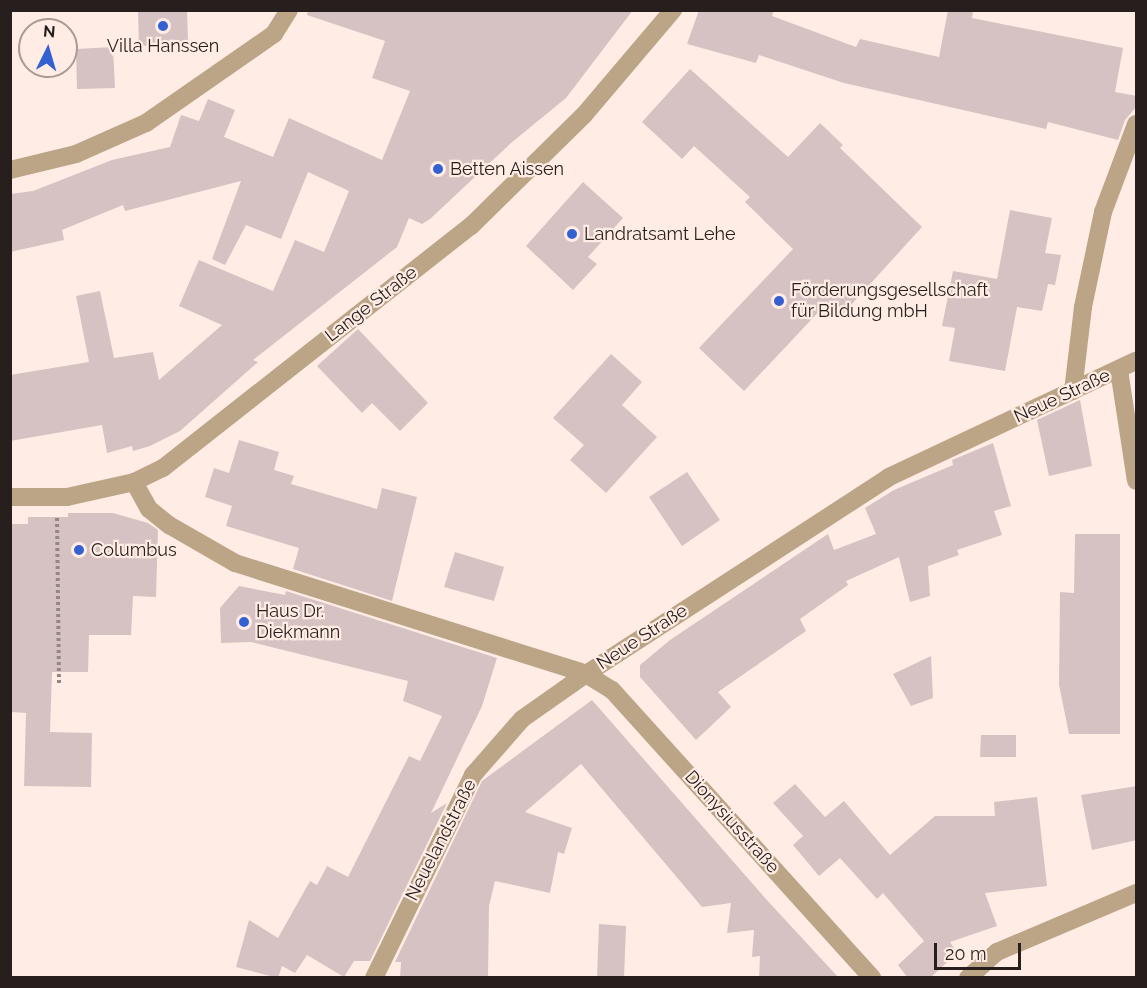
<!DOCTYPE html>
<html>
<head>
<meta charset="utf-8">
<style>
	body { margin:0 }
	#map { position:relative; width:1147px; height:988px; overflow:hidden; background:#ffece4; font-family:Raleway,sans-serif }
	div>[style] { position:absolute }
	.building>* { inset:0; background:#d6c2c3 }
	.path>* { height:4px; margin-top:-2px; transform-origin:0; background:repeating-linear-gradient(90deg,#948782 0 3px,transparent 0 6px) }
	.minor>* { height:18px; margin:-9px; padding:0 9px; transform-origin:9px; border-radius:9px; background:#bca487 }
	.dots>* { width:16px; height:16px; translate:-50% -50%; box-sizing:border-box; border:3px solid #ffece4; border-radius:50% }
	span { translate:-50% -50%; white-space:nowrap; text-align:center; line-height:1.15; -webkit-text-stroke:4.5px #ffece4; paint-order:stroke }
	.poi-label { font-size:18px; color:#261f1d }
	.left { translate:0 -50%; text-align:left }
	.street-label { font-size:18px; color:#261f1d }
	.frame { position:absolute; inset:0; border:12px solid #261f1d; pointer-events:none }
	.north { position:absolute; left:18px; top:18px; width:60px; height:60px; box-sizing:border-box; background:#ffece4; border:2px solid #a89a94; border-radius:50%; rotate:5deg; font-size:16px; font-weight:700; line-height:24px; text-align:center; color:#261f1d }
	.north::after { content:''; display:block; margin:auto; width:21px; height:27px; background:#3461d1; clip-path:polygon(50% 0,100% 100%,50% 72%,0 100%) }
	.scale { position:absolute; left:934px; top:943px; width:87px; height:27px; box-sizing:border-box; border:3px solid #261f1d; border-top:0; padding-left:8px; font-size:18px; line-height:21px; white-space:nowrap; color:#261f1d; -webkit-text-stroke:4px #ffece4; paint-order:stroke }
</style>
</head>
<body>
<div id="map">
	<div class="building">
		<div style="clip-path:polygon(138px 10px,187px 10px,188px 42px,173px 43px,164px 51px,158px 45px,139px 46px)"></div>
		<div style="clip-path:polygon(308px 10px,633px 10px,566px 98px,511px 143px,430px 219px,422px 224px,409px 218px,397px 247px,253px 360px,258px 362px,180px 431px,150px 446px,133px 451px,132px 446px,107px 453px,102px 425px,10px 441px,10px 375px,89px 362px,76px 296px,100px 291px,114px 358px,153px 352px,159px 380px,222px 325px,179px 306px,199px 260px,273px 291px,295px 240px,324px 252px,349px 191px,308px 172px,281px 239px,246px 225px,225px 265px,212px 259px,241px 181px,125px 211px,123px 205px,62px 230px,64px 240px,10px 252px,10px 194px,33px 191px,112px 160px,170px 147px,181px 115px,199px 121px,208px 99px,235px 110px,224px 137px,273px 157px,289px 118px,382px 160px,410px 91px,372px 78px,385px 41px,307px 15px)"></div>
		<div style="clip-path:polygon(699px 10px,774px 10px,772px 16px,856px 47px,860px 39px,939px 57px,948px 10px,973px 10px,972px 18px,1123px 48px,1115px 92px,1137px 96px,1137px 106px,1125px 120px,1118px 140px,1048px 122px,1046px 129px,844px 83px,759px 55px,756px 63px,687px 44px)"></div>
		<div style="clip-path:polygon(113px 47px,115px 88px,77px 89px,76px 49px)"></div>
		<div style="clip-path:polygon(690px 69px,788px 157px,820px 123px,843px 145px,840px 148px,922px 227px,841px 316px,827px 303px,744px 391px,699px 348px,793px 249px,745px 202px,750px 197px,694px 146px,682px 159px,642px 122px)"></div>
		<div style="clip-path:polygon(583px 182px,623px 218px,588px 257px,597px 264px,573px 290px,526px 246px)"></div>
		<div style="clip-path:polygon(1010px 210px,1052px 218px,1045px 253px,1061px 255px,1055px 285px,1048px 284px,1042px 311px,1017px 307px,1005px 371px,949px 361px,955px 328px,942px 326px,953px 271px,997px 279px)"></div>
		<div style="clip-path:polygon(358px 329px,428px 403px,400px 431px,372px 403px,362px 413px,317px 366px)"></div>
		<div style="clip-path:polygon(611px 354px,642px 382px,622px 405px,657px 437px,606px 493px,570px 460px,584px 445px,553px 418px)"></div>
		<div style="clip-path:polygon(1080px 400px,1092px 466px,1049px 476px,1037px 420px)"></div>
		<div style="clip-path:polygon(239px 440px,279px 452px,274px 470px,294px 476px,291px 484px,377px 509px,382px 488px,417px 497px,392px 601px,293px 569px,299px 548px,226px 526px,232px 506px,205px 497px,214px 468px,229px 473px)"></div>
		<div style="clip-path:polygon(993px 443px,1011px 506px,994px 511px,1002px 535px,957px 550px,959px 555px,928px 566px,930px 596px,910px 602px,899px 557px,846px 581px,848px 585px,800px 619px,806px 631px,718px 692px,731px 707px,696px 740px,640px 677px,640px 665px,670px 640px,828px 534px,834px 550px,876px 534px,865px 508px,894px 490px,953px 465px,952px 460px)"></div>
		<div style="clip-path:polygon(687px 472px,720px 520px,682px 546px,649px 497px)"></div>
		<div style="clip-path:polygon(68px 513px,113px 513px,148px 523px,158px 530px,156px 597px,133px 596px,131px 635px,89px 635px,88px 672px,52px 672px,50px 732px,92px 733px,91px 787px,24px 786px,26px 713px,12px 712px,10px 524px,28px 524px,28px 517px,68px 517px)"></div>
		<div style="clip-path:polygon(1075px 534px,1120px 534px,1120px 734px,1069px 734px,1059px 685px,1060px 592px,1074px 593px)"></div>
		<div style="clip-path:polygon(455px 552px,504px 567px,494px 601px,444px 587px)"></div>
		<div style="clip-path:polygon(239px 586px,285px 595px,286px 591px,497px 658px,482px 706px,431px 813px,447px 803px,370px 961px,354px 961px,344px 977px,307px 955px,295px 973px,282px 966px,278px 978px,236px 967px,249px 920px,278px 938px,310px 881px,317px 885px,327px 866px,348px 877px,409px 756px,420px 761px,442px 716px,403px 701px,408px 681px,251px 642px,221px 643px,220px 608px)"></div>
		<div style="clip-path:polygon(931px 656px,933px 698px,911px 706px,893px 674px)"></div>
		<div style="clip-path:polygon(592px 700px,765px 898px,839px 978px,759px 978px,760px 956px,752px 957px,754px 930px,727px 933px,731px 903px,702px 907px,581px 764px,525px 812px,572px 828px,564px 854px,558px 852px,550px 893px,495px 881px,489px 906px,488px 978px,400px 978px,401px 962px,395px 962px,482px 781px)"></div>
		<div style="clip-path:polygon(981px 735px,1016px 735px,1016px 757px,980px 757px)"></div>
		<div style="clip-path:polygon(795px 784px,825px 817px,844px 801px,890px 855px,935px 816px,995px 816px,994px 802px,1037px 797px,1047px 886px,985px 893px,997px 926px,950px 942px,957px 953px,930px 978px,908px 978px,898px 965px,924px 941px,883px 893px,877px 899px,840px 858px,819px 876px,793px 845px,803px 836px,773px 803px)"></div>
		<div style="clip-path:polygon(1137px 786px,1137px 840px,1092px 850px,1081px 795px)"></div>
		<div style="clip-path:polygon(599px 924px,626px 926px,624px 978px,597px 978px)"></div>
	</div>
	<div class="path">
		<div style="left:57px;top:518px;width:165px;rotate:89.3deg"></div>
	</div>
	<div class="minor">
		<div style="left:10px;top:170px;width:68px;rotate:-13.6deg"></div>
		<div style="left:76px;top:154px;width:77px;rotate:-23.9deg"></div>
		<div style="left:146px;top:123px;width:156px;rotate:-34.8deg"></div>
		<div style="left:274px;top:34px;width:28px;rotate:-58deg"></div>
		<div style="left:1119px;top:370px;width:112px;rotate:81.3deg"></div>
		<div style="left:1073px;top:391px;width:85px;rotate:-83.2deg"></div>
		<div style="left:1083px;top:307px;width:97px;rotate:-78.1deg"></div>
		<div style="left:1103px;top:212px;width:94px;rotate:-69.4deg"></div>
		<div style="left:134px;top:482px;width:31px;rotate:61deg"></div>
		<div style="left:149px;top:509px;width:26px;rotate:39deg"></div>
		<div style="left:169px;top:525px;width:76px;rotate:29.9deg"></div>
		<div style="left:235px;top:563px;width:368px;rotate:17.5deg"></div>
		<div style="left:586px;top:674px;width:361px;rotate:-33deg"></div>
		<div style="left:889px;top:477px;width:273px;rotate:-25.2deg"></div>
		<div style="left:10px;top:497px;width:57px"></div>
		<div style="left:67px;top:497px;width:69px;rotate:-12.6deg"></div>
		<div style="left:134px;top:482px;width:32px;rotate:-26deg"></div>
		<div style="left:163px;top:468px;width:392px;rotate:-38.2deg"></div>
		<div style="left:471px;top:226px;width:158px;rotate:-44.5deg"></div>
		<div style="left:584px;top:115px;width:138px;rotate:-49.7deg"></div>
		<div style="left:374px;top:978px;width:226px;rotate:-64deg"></div>
		<div style="left:473px;top:775px;width:74px;rotate:-48.8deg"></div>
		<div style="left:522px;top:719px;width:78px;rotate:-35.1deg"></div>
		<div style="left:586px;top:674px;width:31px;rotate:32deg"></div>
		<div style="left:612px;top:690px;width:388px;rotate:47.9deg"></div>
		<div style="left:968px;top:978px;width:39px;rotate:-42deg"></div>
		<div style="left:997px;top:952px;width:151px;rotate:-23deg"></div>
	</div>
	<div class="dots">
		<div style="left:163px;top:26px;background:#3461d1"></div>
		<div style="left:438px;top:169px;background:#3461d1"></div>
		<div style="left:572px;top:234px;background:#3461d1"></div>
		<div style="left:779px;top:301px;background:#3461d1"></div>
		<div style="left:79px;top:550px;background:#3461d1"></div>
		<div style="left:244px;top:622px;background:#3461d1"></div>
	</div>
	<div class="poi-label">
		<span style="left:163px;top:46px">Villa Hanssen</span>
		<span class="left" style="left:450px;top:169px">Betten Aissen</span>
		<span class="left" style="left:584px;top:234px">Landratsamt Lehe</span>
		<span class="left" style="left:791px;top:301px">Förderungsgesellschaft<br>für Bildung mbH</span>
		<span class="left" style="left:91px;top:550px">Columbus</span>
		<span class="left" style="left:256px;top:622px">Haus Dr.<br>Diekmann</span>
	</div>
	<div class="street-label">
		<span style="left:371px;top:304px;rotate:-38deg">Lange Straße</span>
		<span style="left:1062px;top:396px;rotate:-25deg">Neue Straße</span>
		<span style="left:642px;top:637px;rotate:-33deg">Neue Straße</span>
		<span style="left:732px;top:822px;rotate:48deg">Dionysiusstraße</span>
		<span style="left:441px;top:840px;rotate:-63deg">Neuelandstraße</span>
	</div>
	<div class="frame"></div>
	<div class="north">N</div>
	<div class="scale">20 m</div>
</div>
</body>
</html>
